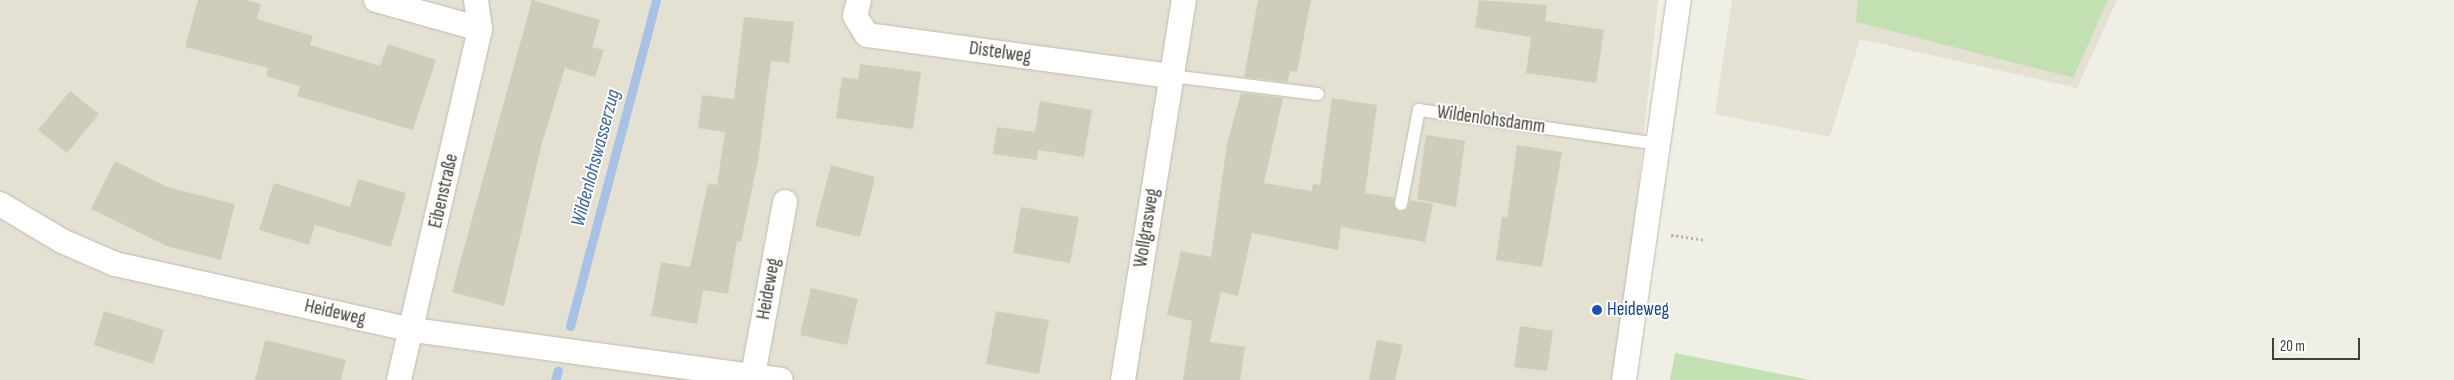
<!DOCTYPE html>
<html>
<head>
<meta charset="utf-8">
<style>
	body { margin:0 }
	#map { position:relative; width:2454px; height:380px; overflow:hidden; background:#f0efe5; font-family:"Sofia Sans Condensed",sans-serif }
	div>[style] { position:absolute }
	.residential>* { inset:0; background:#e4e1d3 }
	.green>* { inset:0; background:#c3e0b2 }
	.stream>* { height:9px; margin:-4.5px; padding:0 4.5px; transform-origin:4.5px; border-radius:4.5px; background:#a7c1e7 }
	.building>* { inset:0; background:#d0ccbc }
	.path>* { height:3px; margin-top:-1.5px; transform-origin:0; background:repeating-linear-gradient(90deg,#bbb59b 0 2.5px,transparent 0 5px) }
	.roads { filter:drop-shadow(0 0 1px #bdbaac) drop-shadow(0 0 1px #bdbaac) }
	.service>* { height:12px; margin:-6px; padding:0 6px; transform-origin:6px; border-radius:6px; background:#fff }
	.minor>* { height:24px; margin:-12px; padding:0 12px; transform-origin:12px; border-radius:12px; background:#fff }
	.dots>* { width:14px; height:14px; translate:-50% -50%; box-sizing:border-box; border:2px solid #fff; border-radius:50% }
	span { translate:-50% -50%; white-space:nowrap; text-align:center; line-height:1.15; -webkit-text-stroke:4px #fff; paint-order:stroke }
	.street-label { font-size:19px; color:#423f35 }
	.transit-label { font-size:19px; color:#164399 }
	.left { translate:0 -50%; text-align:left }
	.water-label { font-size:20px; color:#3b64a1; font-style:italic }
	.scale { position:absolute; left:2272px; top:338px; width:88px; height:22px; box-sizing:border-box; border:2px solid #423f35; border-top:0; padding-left:6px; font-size:15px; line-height:18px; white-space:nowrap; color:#423f35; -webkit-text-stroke:4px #fff; paint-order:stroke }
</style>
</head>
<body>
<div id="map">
	<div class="residential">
		<div style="clip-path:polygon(0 0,1658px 0,1618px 380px,0 380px)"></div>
		<div style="clip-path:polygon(1732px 0,1858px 0,1857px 22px,2072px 78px,2108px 0,2117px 0,2077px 88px,1860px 39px,1830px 137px,1715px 114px)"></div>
	</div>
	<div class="green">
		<div style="clip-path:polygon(1858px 0,2108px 0,2073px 78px,1856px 22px)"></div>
		<div style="clip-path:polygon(1675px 353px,1810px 380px,1670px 380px)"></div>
	</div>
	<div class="stream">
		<div style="left:570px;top:326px;width:337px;rotate:-75.2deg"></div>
		<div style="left:555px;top:380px;width:10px;rotate:-73deg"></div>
	</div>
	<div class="building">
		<div style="clip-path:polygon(198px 0,246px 0,261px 4px,257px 19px,313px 36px,310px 45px,380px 66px,388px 44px,436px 60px,413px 130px,297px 96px,300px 86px,266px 76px,268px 68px,185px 47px)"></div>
		<div style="clip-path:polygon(532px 0,600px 20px,592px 47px,604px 50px,595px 77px,565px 68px,542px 143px,504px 306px,452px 292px)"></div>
		<div style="clip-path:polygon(1258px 0,1311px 0,1297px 72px,1290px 71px,1287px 82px,1244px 77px)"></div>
		<div style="clip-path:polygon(1479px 0,1547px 5px,1545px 21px,1604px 30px,1596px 83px,1526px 73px,1531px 37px,1475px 28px)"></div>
		<div style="clip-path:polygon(744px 17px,794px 22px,789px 63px,771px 61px,758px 161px,741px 242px,737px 241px,728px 294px,703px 290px,697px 324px,651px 316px,661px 262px,690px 267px,708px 183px,717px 185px,725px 132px,698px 128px,702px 95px,734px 99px)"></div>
		<div style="clip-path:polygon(860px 64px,921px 72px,913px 129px,836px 118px,842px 77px,858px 79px)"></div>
		<div style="clip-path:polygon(70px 91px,99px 114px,67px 153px,38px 130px)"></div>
		<div style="clip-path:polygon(1241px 93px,1283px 98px,1264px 183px,1312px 191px,1313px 184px,1320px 185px,1332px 98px,1377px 105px,1365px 193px,1394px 198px,1394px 207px,1400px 212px,1407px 209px,1410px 200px,1433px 204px,1425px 242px,1341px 227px,1338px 250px,1252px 233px,1238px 296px,1221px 292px,1210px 342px,1245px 347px,1240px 380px,1183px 380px,1192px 321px,1167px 315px,1181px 251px,1211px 257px,1227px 144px)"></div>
		<div style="clip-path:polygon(1040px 101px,1092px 110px,1084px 157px,1038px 150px,1037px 160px,993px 154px,997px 127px,1035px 132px)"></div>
		<div style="clip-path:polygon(1426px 135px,1465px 141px,1456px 207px,1417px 199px)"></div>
		<div style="clip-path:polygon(1517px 145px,1562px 152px,1542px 267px,1496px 260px,1502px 217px,1507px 218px)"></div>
		<div style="clip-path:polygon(115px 161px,167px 187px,235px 204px,221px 260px,167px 246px,91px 209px)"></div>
		<div style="clip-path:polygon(831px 165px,875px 177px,860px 237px,815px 226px)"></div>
		<div style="clip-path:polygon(358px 179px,406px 193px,391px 247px,315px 225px,309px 245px,259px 230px,274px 183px,350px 207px)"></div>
		<div style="clip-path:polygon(1021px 207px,1079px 217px,1070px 263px,1013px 253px)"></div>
		<div style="clip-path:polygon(811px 288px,858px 299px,847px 345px,800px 335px)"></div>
		<div style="clip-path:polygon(104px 311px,164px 330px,153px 364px,94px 345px)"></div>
		<div style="clip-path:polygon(996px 311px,1049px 320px,1039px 374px,986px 364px)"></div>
		<div style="clip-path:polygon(1520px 326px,1553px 331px,1547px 371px,1514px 367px)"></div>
		<div style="clip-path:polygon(265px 340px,346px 360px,341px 380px,255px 380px)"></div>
		<div style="clip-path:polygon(1377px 340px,1403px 345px,1395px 380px,1369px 380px)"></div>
	</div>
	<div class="path">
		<div style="left:1671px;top:235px;width:35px;rotate:8deg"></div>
	</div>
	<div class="roads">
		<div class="service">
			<div style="left:1171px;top:76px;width:148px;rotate:7deg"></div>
			<div style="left:1401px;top:204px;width:96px;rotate:-79.2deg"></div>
			<div style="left:1419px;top:110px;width:241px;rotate:8.1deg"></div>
		</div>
		<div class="minor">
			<div style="left:376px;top:0;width:108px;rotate:15.6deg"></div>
			<div style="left:859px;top:0;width:16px;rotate:104deg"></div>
			<div style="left:855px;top:16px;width:22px;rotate:58deg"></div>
			<div style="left:867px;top:35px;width:307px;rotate:7.7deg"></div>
			<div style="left:0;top:204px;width:72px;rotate:30.8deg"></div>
			<div style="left:62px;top:241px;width:58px;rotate:23.5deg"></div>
			<div style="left:115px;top:264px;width:305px;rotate:12.5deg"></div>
			<div style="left:413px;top:330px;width:371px;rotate:7.7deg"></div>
			<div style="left:753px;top:375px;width:176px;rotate:-79.5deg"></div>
			<div style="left:399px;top:380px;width:360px;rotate:-77deg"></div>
			<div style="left:480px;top:29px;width:29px;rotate:-98deg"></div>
			<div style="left:1123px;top:380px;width:385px;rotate:-80.9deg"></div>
			<div style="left:1624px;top:380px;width:384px;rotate:-81.8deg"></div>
		</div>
	</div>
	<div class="dots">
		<div style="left:1597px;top:310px;background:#1a4fb4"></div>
	</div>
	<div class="street-label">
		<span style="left:1000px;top:53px;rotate:8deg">Distelweg</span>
		<span style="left:1491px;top:120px;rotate:8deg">Wildenlohsdamm</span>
		<span style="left:444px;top:191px;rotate:-77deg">Eibenstraße</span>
		<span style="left:1147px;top:228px;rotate:-81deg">Wollgrasweg</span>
		<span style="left:769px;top:289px;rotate:-80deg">Heideweg</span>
		<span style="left:335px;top:313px;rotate:13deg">Heideweg</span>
	</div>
	<div class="transit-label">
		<span class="left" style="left:1607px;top:310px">Heideweg</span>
	</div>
	<div class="water-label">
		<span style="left:596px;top:158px;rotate:-75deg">Wildenlohswasserzug</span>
	</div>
	<div class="scale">20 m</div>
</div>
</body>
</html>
